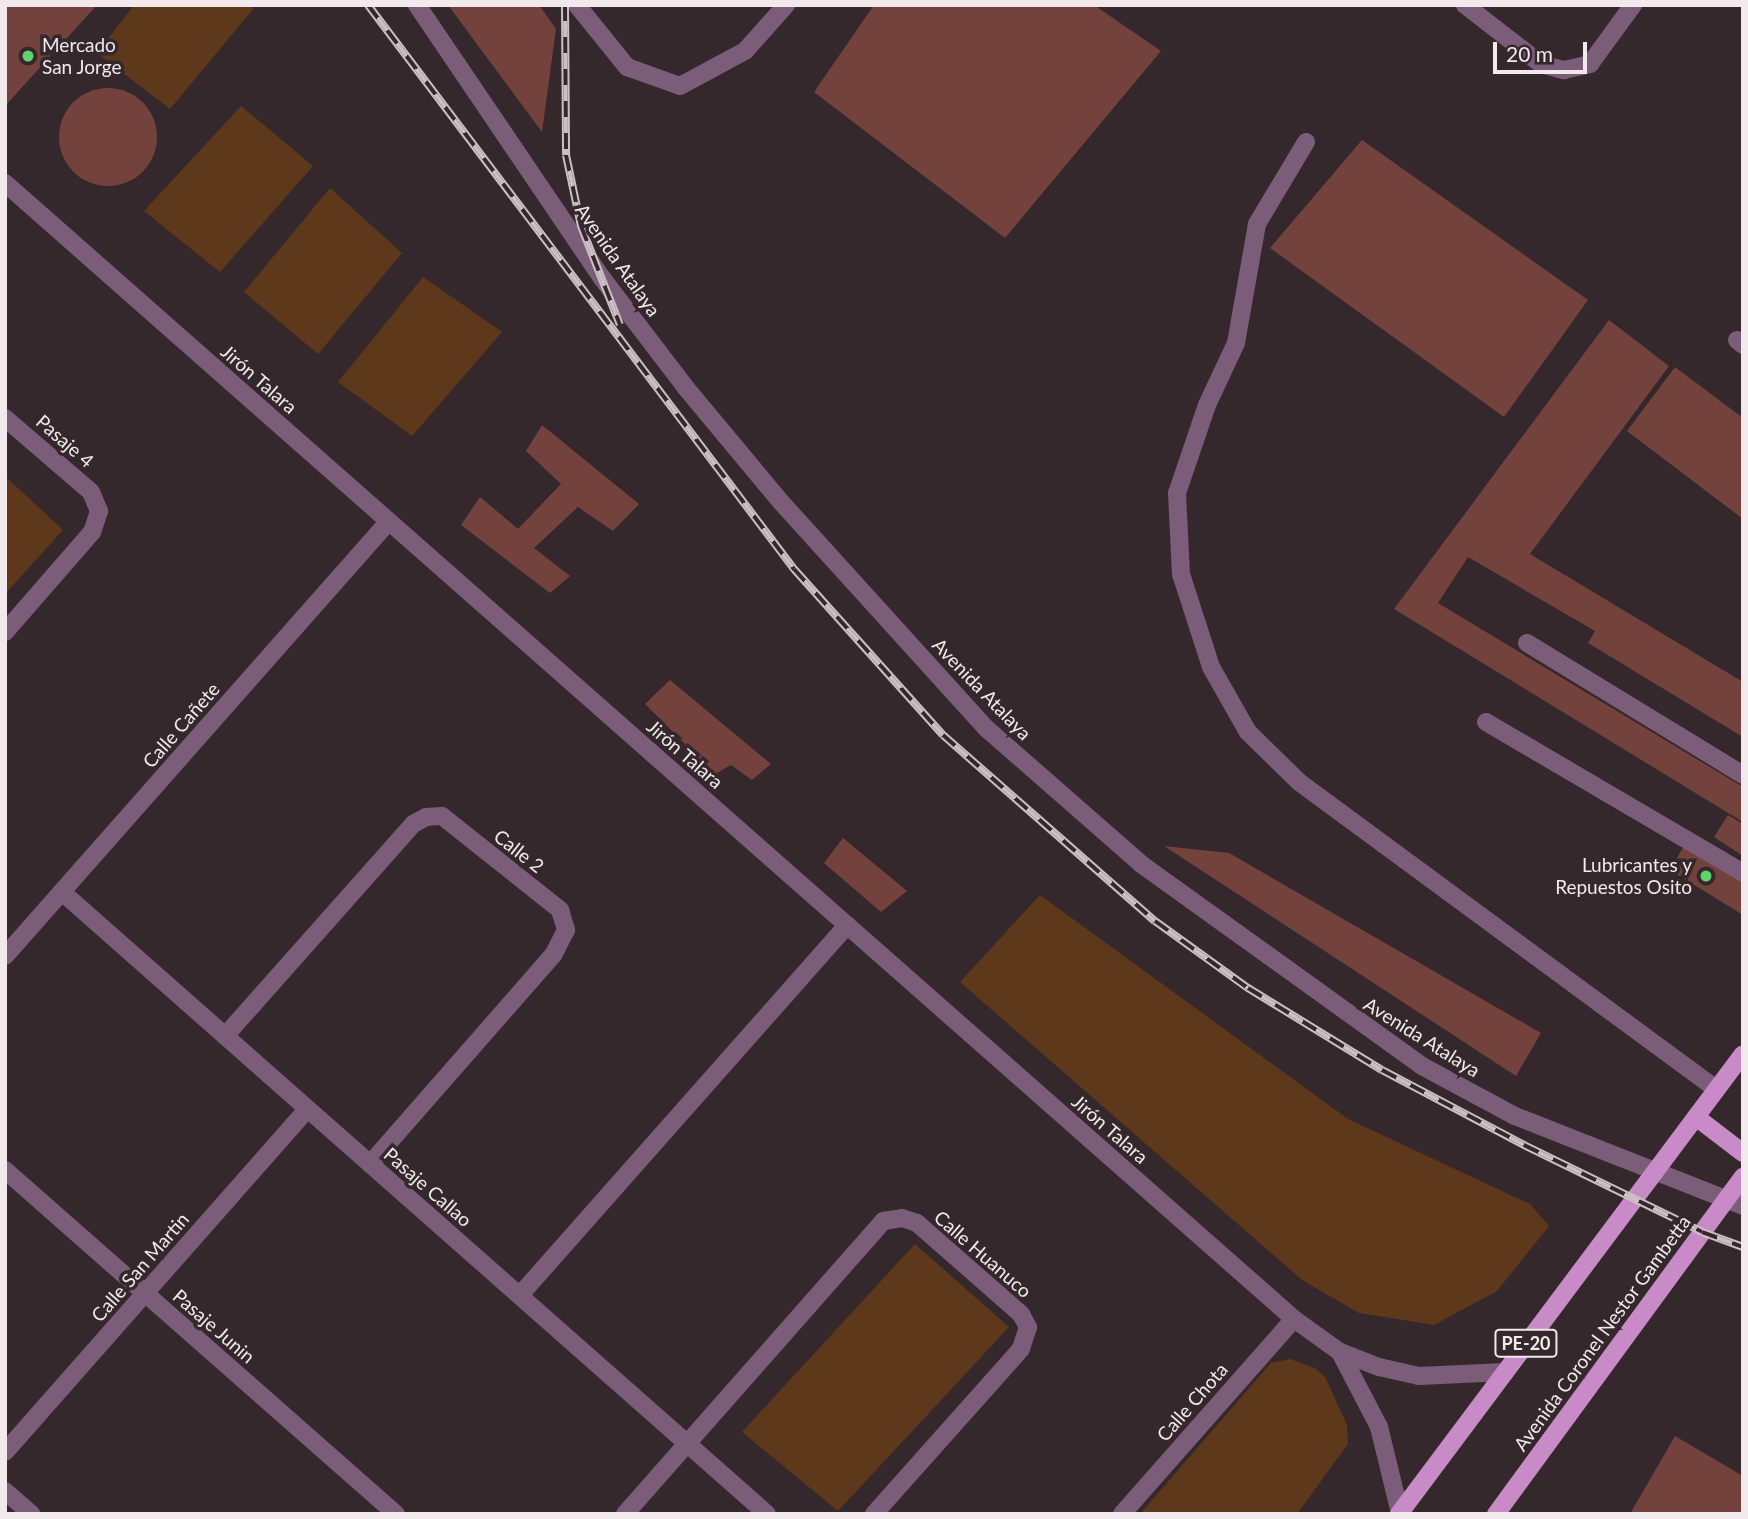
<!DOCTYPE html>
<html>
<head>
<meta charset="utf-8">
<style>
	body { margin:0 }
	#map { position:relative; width:1748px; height:1519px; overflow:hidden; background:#35282c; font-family:Lato,sans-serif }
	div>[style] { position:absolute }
	.green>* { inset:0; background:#5e381a }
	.building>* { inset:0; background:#73423c }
	.round { border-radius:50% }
	.minor>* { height:18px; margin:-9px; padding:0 9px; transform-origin:9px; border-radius:9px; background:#7b5d7a }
	.major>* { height:18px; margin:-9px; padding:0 9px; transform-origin:9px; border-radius:9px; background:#c98bc7 }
	.rail>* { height:8px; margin-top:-4px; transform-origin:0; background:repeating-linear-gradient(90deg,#35282c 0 16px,#cac0c3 0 32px); box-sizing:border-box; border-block:2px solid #cac0c3 }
	.dots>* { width:19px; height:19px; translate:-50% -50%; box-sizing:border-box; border:4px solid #35282c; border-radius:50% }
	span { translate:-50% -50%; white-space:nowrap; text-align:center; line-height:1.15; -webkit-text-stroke:7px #35282c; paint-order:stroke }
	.shield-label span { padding:2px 5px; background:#35282c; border:2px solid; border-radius:5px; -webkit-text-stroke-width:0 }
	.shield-label { font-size:18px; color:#f2e9ec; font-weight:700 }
	.poi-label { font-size:19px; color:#f2e9ec }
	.left { translate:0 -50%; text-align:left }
	.right { translate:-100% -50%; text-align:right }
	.street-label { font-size:19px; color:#f2e9ec }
	.frame { position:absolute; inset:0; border:7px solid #f2e9ec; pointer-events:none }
	.scale { position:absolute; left:1493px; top:42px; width:94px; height:32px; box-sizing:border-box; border:4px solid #f2e9ec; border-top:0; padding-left:9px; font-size:21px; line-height:24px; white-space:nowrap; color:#f2e9ec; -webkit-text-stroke:5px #35282c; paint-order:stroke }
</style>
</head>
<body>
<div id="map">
	<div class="green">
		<div style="clip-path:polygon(134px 5px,250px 5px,254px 8px,170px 109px,97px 53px)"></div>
		<div style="clip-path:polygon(241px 106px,313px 166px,220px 272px,144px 211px)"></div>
		<div style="clip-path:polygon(330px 188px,402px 253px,318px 354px,244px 292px)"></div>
		<div style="clip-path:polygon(423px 277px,502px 332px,412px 436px,338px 382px)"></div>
		<div style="clip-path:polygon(5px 476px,63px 530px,5px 594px)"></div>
		<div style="clip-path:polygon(1040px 895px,1348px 1119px,1530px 1204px,1549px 1226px,1497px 1291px,1434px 1325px,1359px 1313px,1302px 1280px,960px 982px)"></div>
		<div style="clip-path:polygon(915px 1244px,1009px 1327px,838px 1511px,742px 1432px)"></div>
		<div style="clip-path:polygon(1290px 1359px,1315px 1368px,1325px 1377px,1347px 1425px,1348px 1444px,1297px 1514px,1140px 1514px,1271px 1363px)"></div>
	</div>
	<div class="building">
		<div style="clip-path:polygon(5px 5px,97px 5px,5px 106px)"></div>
		<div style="clip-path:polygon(448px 5px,539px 5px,556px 29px,542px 132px)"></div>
		<div style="clip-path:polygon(874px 5px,1094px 5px,1161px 51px,1005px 238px,814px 92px)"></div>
		<div class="round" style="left:59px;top:88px;width:98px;height:98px"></div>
		<div style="clip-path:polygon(1362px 140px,1588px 300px,1504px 417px,1270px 248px)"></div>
		<div style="clip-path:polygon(1609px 320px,1669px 366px,1530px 554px,1743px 682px,1743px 737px,1588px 643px,1595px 631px,1468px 557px,1438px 603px,1743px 787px,1743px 822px,1394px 609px)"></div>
		<div style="clip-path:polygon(1675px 367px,1743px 418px,1743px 519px,1627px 431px)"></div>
		<div style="clip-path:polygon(542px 425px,639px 504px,613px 531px,578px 507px,534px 548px,570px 576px,550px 593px,461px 525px,480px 497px,518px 529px,561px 484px,526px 451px)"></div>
		<div style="clip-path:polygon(670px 680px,771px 764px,752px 780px,731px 765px,715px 774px,645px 704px)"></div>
		<div style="clip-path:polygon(1728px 815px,1743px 824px,1743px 856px,1714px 837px)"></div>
		<div style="clip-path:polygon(843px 838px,907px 891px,881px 912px,824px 863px)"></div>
		<div style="clip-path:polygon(1164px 846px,1229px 853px,1541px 1033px,1516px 1076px)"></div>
		<div style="clip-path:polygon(1684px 846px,1743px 882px,1743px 915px,1670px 870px)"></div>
		<div style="clip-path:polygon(1675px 1436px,1743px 1476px,1743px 1514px,1630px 1514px)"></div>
	</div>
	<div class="minor">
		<div style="left:417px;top:5px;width:330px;rotate:55.9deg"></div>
		<div style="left:602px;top:278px;width:138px;rotate:52.6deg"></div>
		<div style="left:686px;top:388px;width:148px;rotate:50.2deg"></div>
		<div style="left:781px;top:502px;width:307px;rotate:47.8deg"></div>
		<div style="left:987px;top:729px;width:205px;rotate:41.2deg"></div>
		<div style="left:1141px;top:864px;width:346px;rotate:35.7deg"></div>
		<div style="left:1422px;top:1066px;width:106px;rotate:28.3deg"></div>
		<div style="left:1515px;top:1116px;width:245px;rotate:21.5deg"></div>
		<div style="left:577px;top:5px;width:80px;rotate:51.1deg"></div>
		<div style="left:627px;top:67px;width:56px;rotate:19.7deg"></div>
		<div style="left:680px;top:86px;width:74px;rotate:-28.3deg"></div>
		<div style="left:745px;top:51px;width:62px;rotate:-48.3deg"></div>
		<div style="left:1465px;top:5px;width:96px;rotate:37.8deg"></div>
		<div style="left:1541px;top:64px;width:24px;rotate:15deg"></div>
		<div style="left:1564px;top:70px;width:27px;rotate:-13deg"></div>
		<div style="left:1590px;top:64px;width:73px;rotate:-53.9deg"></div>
		<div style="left:1306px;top:142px;width:96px;rotate:120.9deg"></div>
		<div style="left:1257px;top:224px;width:121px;rotate:100deg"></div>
		<div style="left:1236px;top:343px;width:68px;rotate:115.1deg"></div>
		<div style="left:1207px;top:405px;width:93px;rotate:108.8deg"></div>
		<div style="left:1177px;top:493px;width:81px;rotate:87.2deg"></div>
		<div style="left:1181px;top:574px;width:98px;rotate:72.1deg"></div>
		<div style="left:1211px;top:667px;width:75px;rotate:60.4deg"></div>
		<div style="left:1248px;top:732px;width:71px;rotate:44.4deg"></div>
		<div style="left:1299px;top:782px;width:518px;rotate:36.36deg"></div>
		<div style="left:5px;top:183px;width:1718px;rotate:41.39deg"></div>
		<div style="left:1294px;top:1319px;width:57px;rotate:35.7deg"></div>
		<div style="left:1340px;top:1352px;width:42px;rotate:21deg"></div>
		<div style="left:1379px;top:1367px;width:41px;rotate:12.7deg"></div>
		<div style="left:1419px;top:1376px;width:86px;rotate:-2.7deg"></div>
		<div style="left:1737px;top:340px;width:8px;rotate:40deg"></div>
		<div style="left:5px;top:418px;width:113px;rotate:40.7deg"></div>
		<div style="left:91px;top:492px;width:21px;rotate:67deg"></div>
		<div style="left:99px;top:511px;width:22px;rotate:108deg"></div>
		<div style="left:92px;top:532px;width:133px;rotate:131deg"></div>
		<div style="left:1527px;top:643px;width:253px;rotate:31.4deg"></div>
		<div style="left:1486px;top:722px;width:298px;rotate:30.4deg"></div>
		<div style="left:62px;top:892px;width:940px;rotate:41.42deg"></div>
		<div style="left:5px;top:956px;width:580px;rotate:-48.56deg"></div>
		<div style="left:225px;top:1036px;width:283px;rotate:-48.4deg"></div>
		<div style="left:413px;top:824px;width:15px;rotate:-28deg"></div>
		<div style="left:426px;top:817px;width:16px;rotate:-4deg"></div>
		<div style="left:442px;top:816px;width:151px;rotate:38.5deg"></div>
		<div style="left:560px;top:910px;width:21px;rotate:73deg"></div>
		<div style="left:566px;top:930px;width:28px;rotate:117deg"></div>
		<div style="left:553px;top:955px;width:278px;rotate:131.2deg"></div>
		<div style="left:5px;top:1170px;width:521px;rotate:41.34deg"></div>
		<div style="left:520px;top:1295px;width:494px;rotate:-48.5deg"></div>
		<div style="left:1340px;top:1352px;width:85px;rotate:62.5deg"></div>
		<div style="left:1379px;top:1427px;width:89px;rotate:76.3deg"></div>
		<div style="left:5px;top:1452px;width:456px;rotate:-48.6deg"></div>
		<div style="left:5px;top:1491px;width:35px;rotate:41deg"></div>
		<div style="left:625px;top:1514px;width:390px;rotate:-48.6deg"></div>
		<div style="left:883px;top:1221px;width:19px;rotate:-9deg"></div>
		<div style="left:902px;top:1218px;width:16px;rotate:18deg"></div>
		<div style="left:917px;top:1223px;width:138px;rotate:41.2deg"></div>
		<div style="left:1021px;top:1314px;width:15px;rotate:62deg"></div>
		<div style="left:1028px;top:1327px;width:23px;rotate:108deg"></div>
		<div style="left:1021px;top:1349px;width:221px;rotate:131.7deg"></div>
		<div style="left:1122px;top:1514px;width:260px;rotate:-48.6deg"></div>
	</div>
	<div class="major">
		<div style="left:1696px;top:1117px;width:59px;rotate:37.5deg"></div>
		<div style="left:1399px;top:1514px;width:574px;rotate:-53.21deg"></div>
		<div style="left:1496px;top:1514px;width:418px;rotate:-53.8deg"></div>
	</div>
	<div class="rail">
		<div style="left:368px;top:5px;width:707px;rotate:52.94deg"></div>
		<div style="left:794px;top:569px;width:223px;rotate:48.1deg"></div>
		<div style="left:943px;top:735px;width:282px;rotate:41.3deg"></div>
		<div style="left:1155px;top:921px;width:115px;rotate:35.8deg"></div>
		<div style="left:1248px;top:988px;width:157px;rotate:31.5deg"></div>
		<div style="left:1382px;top:1070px;width:161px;rotate:27.8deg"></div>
		<div style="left:1524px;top:1145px;width:198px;rotate:26deg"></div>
		<div style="left:1702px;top:1232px;width:44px;rotate:20.1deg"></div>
		<div style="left:565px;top:5px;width:150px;rotate:89.6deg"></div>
		<div style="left:566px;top:155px;width:73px;rotate:78.1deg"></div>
		<div style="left:581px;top:226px;width:106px;rotate:68.5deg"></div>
	</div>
	<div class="dots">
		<div style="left:28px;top:56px;background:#5dd56c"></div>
		<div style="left:1706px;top:876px;background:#5dd56c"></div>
	</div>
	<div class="shield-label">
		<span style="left:1526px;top:1343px">PE-20</span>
	</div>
	<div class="poi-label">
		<span class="left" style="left:42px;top:56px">Mercado<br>San Jorge</span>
		<span class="right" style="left:1692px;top:876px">Lubricantes y<br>Repuestos Osito</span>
	</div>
	<div class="street-label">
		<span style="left:618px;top:260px;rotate:55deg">Avenida Atalaya</span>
		<span style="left:259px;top:379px;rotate:41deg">Jirón Talara</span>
		<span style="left:65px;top:441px;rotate:41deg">Pasaje 4</span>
		<span style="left:982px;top:689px;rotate:46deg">Avenida Atalaya</span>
		<span style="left:181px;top:725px;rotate:-49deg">Calle Cañete</span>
		<span style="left:685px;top:754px;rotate:41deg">Jirón Talara</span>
		<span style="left:519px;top:851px;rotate:38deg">Calle 2</span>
		<span style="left:1422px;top:1037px;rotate:32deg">Avenida Atalaya</span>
		<span style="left:1110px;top:1129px;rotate:41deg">Jirón Talara</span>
		<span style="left:428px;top:1187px;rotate:41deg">Pasaje Callao</span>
		<span style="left:983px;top:1254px;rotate:41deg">Calle Huanuco</span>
		<span style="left:140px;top:1267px;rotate:-49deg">Calle San Martin</span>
		<span style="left:214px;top:1326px;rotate:41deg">Pasaje Junin</span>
		<span style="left:1602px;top:1333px;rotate:-54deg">Avenida Coronel Nestor Gambetta</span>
		<span style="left:1192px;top:1402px;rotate:-49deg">Calle Chota</span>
	</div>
	<div class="frame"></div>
	<div class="scale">20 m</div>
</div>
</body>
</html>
